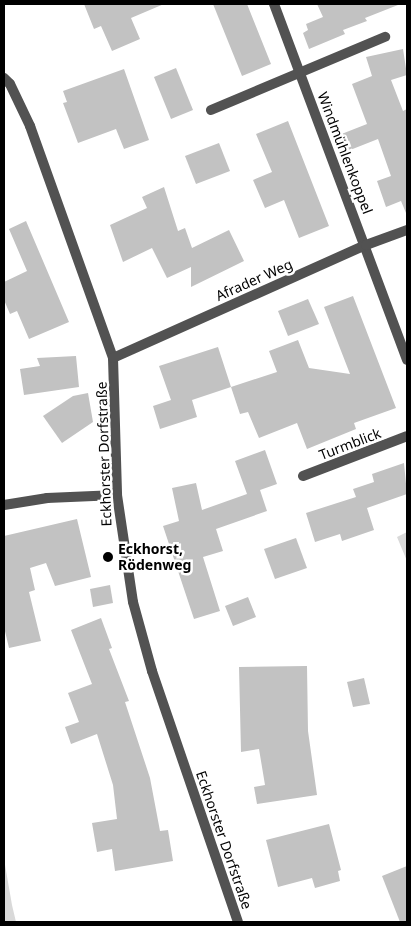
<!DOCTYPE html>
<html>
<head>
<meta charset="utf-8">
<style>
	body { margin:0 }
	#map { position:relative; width:411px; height:926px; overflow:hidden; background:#fff; font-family:"Noto Sans",sans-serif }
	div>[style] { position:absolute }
	.green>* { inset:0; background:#d9d9d9 }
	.building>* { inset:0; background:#c2c2c2 }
	.street>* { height:10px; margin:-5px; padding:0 5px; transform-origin:5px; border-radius:5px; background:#525252 }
	.dots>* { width:14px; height:14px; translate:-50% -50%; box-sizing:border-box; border:2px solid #fff; border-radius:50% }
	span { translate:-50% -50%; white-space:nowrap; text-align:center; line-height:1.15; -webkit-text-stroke:5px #fff; paint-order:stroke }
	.street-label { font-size:14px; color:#000 }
	.poi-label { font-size:14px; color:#000; font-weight:700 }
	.left { translate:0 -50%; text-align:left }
	.frame { position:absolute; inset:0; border:5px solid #000; pointer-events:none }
</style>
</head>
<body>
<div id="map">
	<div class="green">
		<div style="clip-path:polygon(407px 532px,407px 561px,397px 537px)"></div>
		<div style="clip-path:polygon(4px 859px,12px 905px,16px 922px,4px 922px)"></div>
	</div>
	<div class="building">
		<div style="clip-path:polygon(84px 4px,164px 4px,131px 18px,140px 39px,112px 51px,101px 26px,94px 29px)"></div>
		<div style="clip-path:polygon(213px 4px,247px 4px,271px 64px,242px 76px)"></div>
		<div style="clip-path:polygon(317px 4px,398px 4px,398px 5px,365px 18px,367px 21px,343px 30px,345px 34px,309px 49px,303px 33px,308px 30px,306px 24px,323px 17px)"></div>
		<div style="clip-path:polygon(403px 49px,407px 75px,391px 80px,403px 111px,407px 109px,406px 213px,401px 201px,386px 207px,377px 181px,391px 176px,378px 139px,345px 152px,339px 135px,367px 124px,352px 84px,372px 76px,366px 57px)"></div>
		<div style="clip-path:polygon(176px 68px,193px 110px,171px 119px,154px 77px)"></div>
		<div style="clip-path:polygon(124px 69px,149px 140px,124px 149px,116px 129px,78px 143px,63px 103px,67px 102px,63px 91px)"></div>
		<div style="clip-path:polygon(288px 121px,329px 226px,299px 238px,284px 200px,265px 208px,253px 180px,272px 172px,256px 134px)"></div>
		<div style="clip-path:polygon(219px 143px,230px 171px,196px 184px,185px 156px)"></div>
		<div style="clip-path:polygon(164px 187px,178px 231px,185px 228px,192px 248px,229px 230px,244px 261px,191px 287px,191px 267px,167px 278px,152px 248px,123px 262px,110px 225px,147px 208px,142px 197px)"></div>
		<div style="clip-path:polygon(26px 221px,69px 322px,29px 339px,17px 311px,10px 314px,4px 300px,4px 282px,27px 271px,9px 229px)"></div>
		<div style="clip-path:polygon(353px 296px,396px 408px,354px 423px,356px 429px,307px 449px,297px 423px,259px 438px,248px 412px,240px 414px,231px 387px,277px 372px,269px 351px,298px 340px,309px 368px,350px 374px,324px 307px)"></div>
		<div style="clip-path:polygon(308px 299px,319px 324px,288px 336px,278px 311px)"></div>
		<div style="clip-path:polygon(218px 347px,231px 387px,192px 400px,197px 417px,160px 429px,153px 406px,171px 400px,159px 366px)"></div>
		<div style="clip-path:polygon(76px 356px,79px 387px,24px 395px,20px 369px,40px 366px,37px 358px)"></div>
		<div style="clip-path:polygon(88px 393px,93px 422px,62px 443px,43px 416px,73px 396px)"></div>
		<div style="clip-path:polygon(265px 450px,277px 484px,260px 490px,267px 511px,216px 529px,223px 551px,203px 557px,220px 611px,194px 619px,163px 526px,179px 521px,172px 488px,196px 483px,202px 510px,247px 494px,235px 461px)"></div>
		<div style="clip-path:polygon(404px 463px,407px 494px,367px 508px,374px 530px,342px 541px,340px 534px,315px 542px,306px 513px,356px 497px,353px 489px,374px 482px,372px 474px)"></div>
		<div style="clip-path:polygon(77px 519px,91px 577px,55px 586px,46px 563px,30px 568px,35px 590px,29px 592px,41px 641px,9px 648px,4px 627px,4px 536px)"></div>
		<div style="clip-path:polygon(296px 538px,307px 568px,275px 579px,264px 549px)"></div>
		<div style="clip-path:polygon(110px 585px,113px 603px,93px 607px,90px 589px)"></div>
		<div style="clip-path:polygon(248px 597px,256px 617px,233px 626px,225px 606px)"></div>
		<div style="clip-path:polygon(101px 618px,112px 648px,109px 649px,129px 701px,125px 702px,150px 778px,160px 831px,168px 830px,173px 861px,115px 871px,112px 849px,97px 852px,92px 823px,117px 819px,113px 785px,97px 734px,71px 744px,65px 727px,79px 722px,68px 693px,92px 684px,71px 630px)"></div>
		<div style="clip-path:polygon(307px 666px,308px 731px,317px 795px,257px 804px,254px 787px,265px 785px,259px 749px,241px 752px,239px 667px)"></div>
		<div style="clip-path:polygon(364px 678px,370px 704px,353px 707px,347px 682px)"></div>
		<div style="clip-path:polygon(329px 824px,341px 870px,338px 871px,340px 881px,315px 888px,312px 878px,278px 887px,266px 840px)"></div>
		<div style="clip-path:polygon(407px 866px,407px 922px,400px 922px,382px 876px)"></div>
	</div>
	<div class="street">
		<div style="left:274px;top:4px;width:380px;rotate:69.5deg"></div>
		<div style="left:4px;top:78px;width:8px;rotate:45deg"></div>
		<div style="left:10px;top:84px;width:47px;rotate:64.5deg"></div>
		<div style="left:30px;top:126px;width:246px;rotate:70.3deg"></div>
		<div style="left:113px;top:358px;width:137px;rotate:88.3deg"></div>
		<div style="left:117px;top:495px;width:108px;rotate:81.5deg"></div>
		<div style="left:133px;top:602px;width:72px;rotate:74.6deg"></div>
		<div style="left:152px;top:671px;width:265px;rotate:71.1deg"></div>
		<div style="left:211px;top:110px;width:189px;rotate:-22.8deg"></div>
		<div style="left:113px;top:358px;width:277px;rotate:-24.1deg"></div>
		<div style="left:366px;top:245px;width:44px;rotate:-20.1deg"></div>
		<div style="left:303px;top:476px;width:111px;rotate:-21deg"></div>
		<div style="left:4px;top:505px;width:44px;rotate:-9.2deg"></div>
		<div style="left:47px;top:498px;width:70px;rotate:-2.5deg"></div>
	</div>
	<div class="dots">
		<div style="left:108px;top:557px;background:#000"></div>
	</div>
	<div class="street-label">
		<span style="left:345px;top:153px;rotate:69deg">Windmühlenkoppel</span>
		<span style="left:254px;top:280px;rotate:-24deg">Afrader Weg</span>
		<span style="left:350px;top:444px;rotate:-21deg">Turmblick</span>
		<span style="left:104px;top:454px;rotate:-92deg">Eckhorster Dorfstraße</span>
		<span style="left:224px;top:840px;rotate:71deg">Eckhorster Dorfstraße</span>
	</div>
	<div class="poi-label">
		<span class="left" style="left:118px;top:557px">Eckhorst,<br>Rödenweg</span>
	</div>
	<div class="frame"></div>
</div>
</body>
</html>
